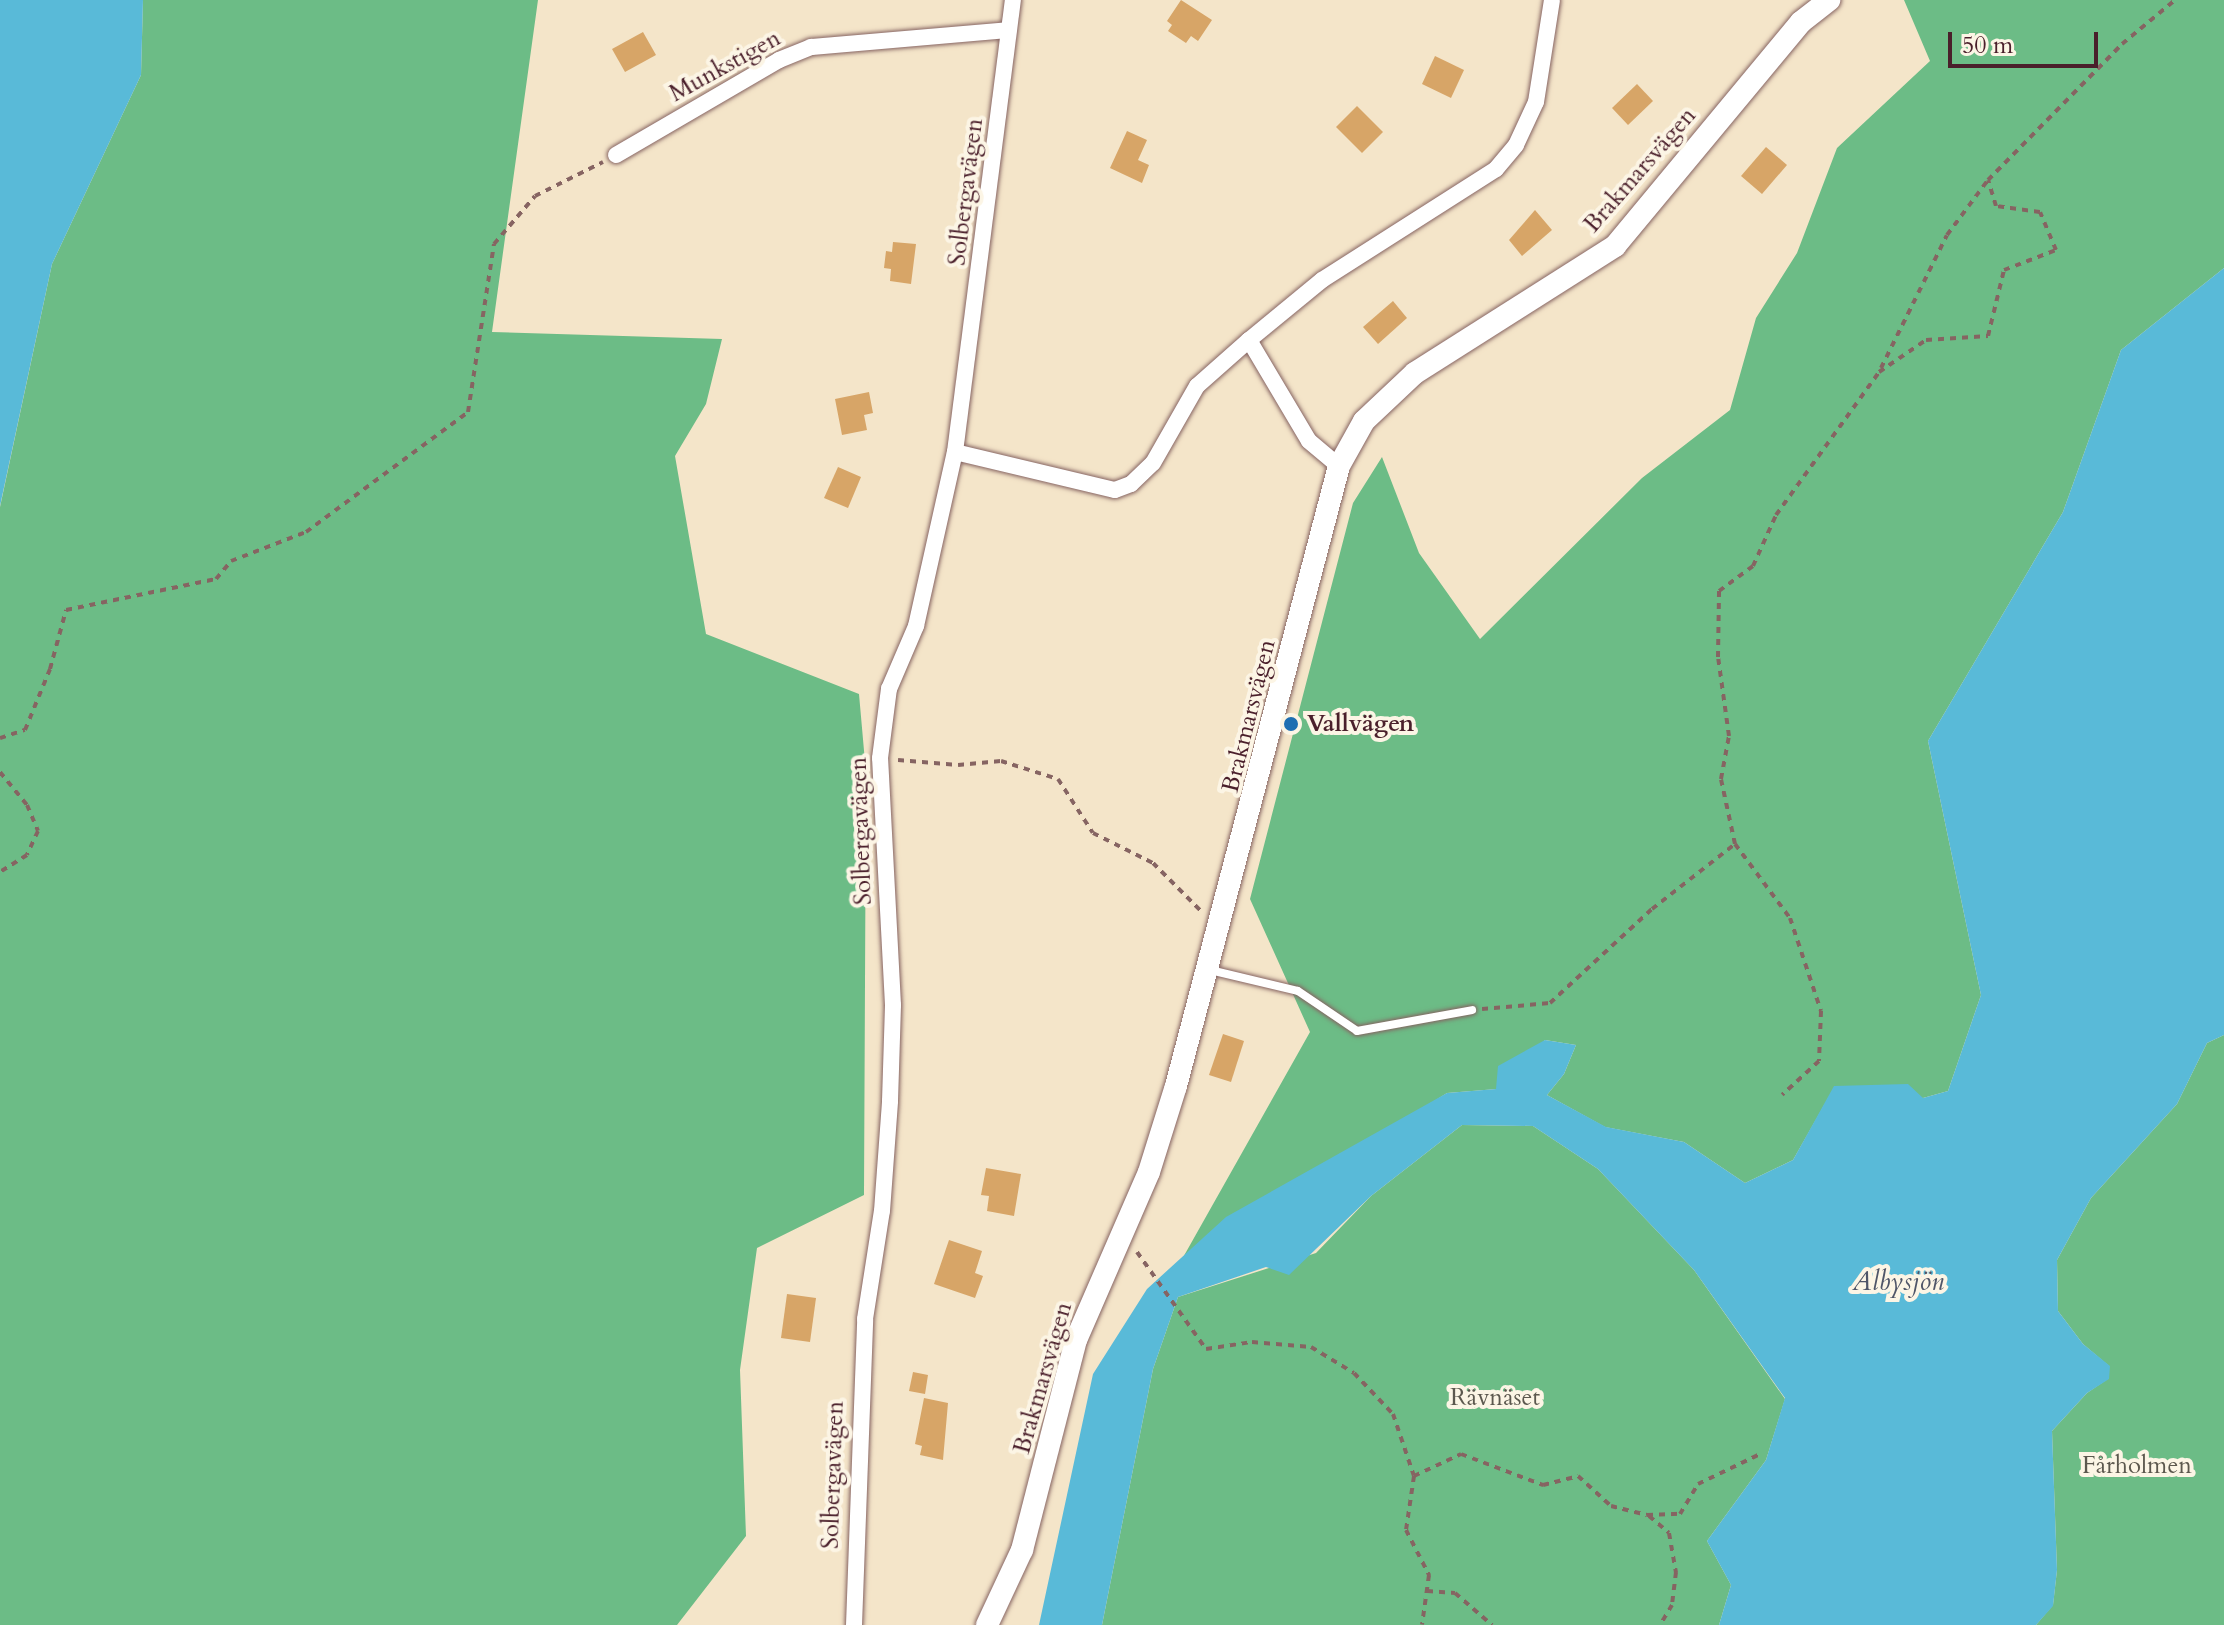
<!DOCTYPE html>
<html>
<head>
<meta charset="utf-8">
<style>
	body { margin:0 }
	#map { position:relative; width:2224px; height:1625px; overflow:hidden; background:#f4e5c9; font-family:Cardo,serif }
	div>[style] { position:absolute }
	.forest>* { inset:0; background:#6cbc86 }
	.water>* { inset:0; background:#59bad8 }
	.building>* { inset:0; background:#d7a567 }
	.path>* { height:4px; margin-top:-2px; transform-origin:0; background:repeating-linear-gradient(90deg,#866462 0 6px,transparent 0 12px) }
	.roads { filter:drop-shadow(0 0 2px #866462) drop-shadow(0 0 2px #866462) }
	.service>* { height:8px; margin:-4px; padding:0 4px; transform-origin:4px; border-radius:4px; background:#fff }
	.minor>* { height:16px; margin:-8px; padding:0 8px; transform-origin:8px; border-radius:8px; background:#fff }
	.tertiary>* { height:22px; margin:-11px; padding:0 11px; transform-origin:11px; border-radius:11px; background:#fff }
	.dots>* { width:22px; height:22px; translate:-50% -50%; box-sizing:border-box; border:4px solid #fcf5e5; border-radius:50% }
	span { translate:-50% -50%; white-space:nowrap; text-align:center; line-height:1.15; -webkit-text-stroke:8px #fcf5e5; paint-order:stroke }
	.street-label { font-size:24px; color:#4a1f2b }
	.poi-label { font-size:24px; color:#4a1f2b; font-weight:700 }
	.left { translate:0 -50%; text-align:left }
	.park-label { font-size:24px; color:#5c584e }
	.water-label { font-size:26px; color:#4f5568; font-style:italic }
	.scale { position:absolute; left:1948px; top:32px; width:150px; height:36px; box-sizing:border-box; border:4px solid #4a1f2b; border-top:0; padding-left:10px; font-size:24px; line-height:28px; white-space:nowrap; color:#4a1f2b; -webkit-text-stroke:6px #fcf5e5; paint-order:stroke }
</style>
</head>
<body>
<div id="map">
	<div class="forest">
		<div style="clip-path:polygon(143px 0,538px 0,492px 332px,722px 339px,706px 404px,675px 456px,706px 634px,859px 694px,866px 773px,864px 1195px,757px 1248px,740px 1370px,746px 1536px,677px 1625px,0 1625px,0 507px,52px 264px,141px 75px)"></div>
		<div style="clip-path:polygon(1904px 0,2224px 0,2224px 268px,2121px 350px,2063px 512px,1928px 741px,1981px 995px,1948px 1091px,1923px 1098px,1835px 1086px,1793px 1160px,1745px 1183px,1684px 1142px,1605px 1127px,1547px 1095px,1564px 1074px,1576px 1045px,1545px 1040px,1497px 1089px,1447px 1093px,1181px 1261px,1310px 1032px,1250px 899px,1353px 503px,1382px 457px,1419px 553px,1480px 639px,1642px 478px,1730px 410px,1756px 318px,1797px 253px,1837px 148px,1930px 61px)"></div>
		<div style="clip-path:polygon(2224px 1035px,2224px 1625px,2036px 1625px,2053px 1605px,2057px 1570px,2052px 1431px,2087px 1393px,2109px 1378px,2109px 1366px,2083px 1344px,2058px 1311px,2057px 1260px,2091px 1198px,2177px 1104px,2207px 1043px)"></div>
		<div style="clip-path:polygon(1462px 1125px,1533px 1126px,1598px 1169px,1694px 1270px,1785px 1399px,1766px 1460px,1707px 1541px,1731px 1585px,1719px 1625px,1102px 1625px,1153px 1369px,1178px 1297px,1316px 1253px,1371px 1196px)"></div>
	</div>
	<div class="water">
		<div style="clip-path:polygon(0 0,143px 0,141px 75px,52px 264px,0 506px)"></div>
		<div style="clip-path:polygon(2224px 268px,2224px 1035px,2207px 1043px,2177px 1104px,2091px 1198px,2057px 1260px,2058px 1311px,2083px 1344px,2110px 1366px,2109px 1379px,2087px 1393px,2052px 1431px,2057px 1570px,2053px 1606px,2036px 1625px,1719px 1625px,1731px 1585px,1707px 1541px,1766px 1460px,1785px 1398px,1694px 1270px,1598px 1169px,1533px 1126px,1462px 1125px,1371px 1196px,1289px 1275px,1266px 1267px,1178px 1297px,1153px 1369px,1102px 1625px,1039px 1625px,1093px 1374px,1147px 1289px,1226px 1217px,1447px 1093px,1496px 1089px,1498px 1066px,1545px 1040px,1576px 1045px,1564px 1074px,1547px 1095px,1606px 1127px,1684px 1142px,1745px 1183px,1793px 1160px,1834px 1086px,1908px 1084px,1923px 1098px,1948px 1091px,1981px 995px,1928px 741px,2063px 512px,2121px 350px)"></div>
	</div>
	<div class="building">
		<div style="clip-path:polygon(1181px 0,1212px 20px,1198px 41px,1191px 36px,1186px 43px,1168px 31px,1172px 25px,1167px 21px)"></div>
		<div style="clip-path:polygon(643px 32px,656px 55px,625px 72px,612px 49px)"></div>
		<div style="clip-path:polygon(1435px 56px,1464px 70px,1451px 98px,1422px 84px)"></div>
		<div style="clip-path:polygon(1637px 84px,1653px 101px,1628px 125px,1612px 108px)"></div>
		<div style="clip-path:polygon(1357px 106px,1383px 132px,1362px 153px,1336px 127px)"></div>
		<div style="clip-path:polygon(1127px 131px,1147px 140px,1138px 160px,1149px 165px,1142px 183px,1110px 168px)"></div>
		<div style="clip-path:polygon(1766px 147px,1787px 165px,1762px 194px,1741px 176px)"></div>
		<div style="clip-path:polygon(1535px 210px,1552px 230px,1522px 256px,1509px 240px)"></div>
		<div style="clip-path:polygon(893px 242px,916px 244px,911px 284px,890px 281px,891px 269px,884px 268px,886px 251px,892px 252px)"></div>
		<div style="clip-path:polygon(1393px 301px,1407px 318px,1378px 344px,1363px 327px)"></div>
		<div style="clip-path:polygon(869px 392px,873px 413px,864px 415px,867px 430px,842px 435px,835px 399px)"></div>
		<div style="clip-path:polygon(838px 467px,861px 477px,848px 508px,824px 498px)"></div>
		<div style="clip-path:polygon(1223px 1034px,1244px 1041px,1231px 1082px,1209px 1075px)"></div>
		<div style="clip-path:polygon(986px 1168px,1021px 1174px,1014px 1216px,987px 1211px,989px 1196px,981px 1195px)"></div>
		<div style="clip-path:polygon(949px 1240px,982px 1251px,975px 1273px,983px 1276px,975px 1298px,934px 1284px)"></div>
		<div style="clip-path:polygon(787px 1294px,816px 1298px,810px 1342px,781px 1338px)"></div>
		<div style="clip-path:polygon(913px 1372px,928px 1375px,925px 1394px,909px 1391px)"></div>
		<div style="clip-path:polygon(924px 1398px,948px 1403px,943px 1460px,920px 1455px,922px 1446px,915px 1444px)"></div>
	</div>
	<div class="path">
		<div style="left:1881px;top:368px;width:148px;rotate:-63.6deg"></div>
		<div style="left:1947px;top:235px;width:69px;rotate:-53.3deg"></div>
		<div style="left:0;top:738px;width:26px;rotate:-18deg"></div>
		<div style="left:25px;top:730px;width:66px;rotate:-67.7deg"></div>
		<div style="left:50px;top:669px;width:61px;rotate:-74.8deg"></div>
		<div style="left:66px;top:610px;width:153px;rotate:-11.7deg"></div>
		<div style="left:216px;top:579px;width:23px;rotate:-50deg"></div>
		<div style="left:231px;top:561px;width:80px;rotate:-21.1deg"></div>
		<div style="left:306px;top:532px;width:202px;rotate:-36.5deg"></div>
		<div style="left:468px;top:412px;width:170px;rotate:-81.2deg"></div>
		<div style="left:494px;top:244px;width:63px;rotate:-49.5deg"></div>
		<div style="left:535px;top:196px;width:76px;rotate:-26.6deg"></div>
		<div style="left:898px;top:760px;width:60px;rotate:4.8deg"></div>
		<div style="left:958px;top:765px;width:43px;rotate:-5.3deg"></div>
		<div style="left:1001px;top:761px;width:60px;rotate:17.5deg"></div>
		<div style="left:1058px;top:779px;width:64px;rotate:57.1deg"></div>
		<div style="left:1093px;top:833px;width:67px;rotate:26.6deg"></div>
		<div style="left:1153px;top:863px;width:68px;rotate:45deg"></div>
		<div style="left:0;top:772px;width:43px;rotate:50.7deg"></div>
		<div style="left:27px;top:805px;width:28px;rotate:67deg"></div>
		<div style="left:38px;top:831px;width:26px;rotate:115deg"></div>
		<div style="left:27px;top:855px;width:32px;rotate:148deg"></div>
		<div style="left:1735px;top:844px;width:92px;rotate:53.4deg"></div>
		<div style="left:1790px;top:918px;width:98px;rotate:71.6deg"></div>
		<div style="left:1821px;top:1011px;width:50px;rotate:92.3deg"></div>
		<div style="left:1819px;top:1061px;width:50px;rotate:137.4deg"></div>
		<div style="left:1482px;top:1009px;width:68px;rotate:-5deg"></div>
		<div style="left:1550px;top:1003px;width:139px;rotate:-42.7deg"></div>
		<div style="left:1652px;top:909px;width:105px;rotate:-38.1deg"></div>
		<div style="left:1735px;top:844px;width:66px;rotate:-102.2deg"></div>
		<div style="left:1721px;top:779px;width:44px;rotate:-79.5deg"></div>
		<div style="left:1729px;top:736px;width:80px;rotate:-97.9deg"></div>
		<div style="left:1718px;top:657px;width:66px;rotate:-89.1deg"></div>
		<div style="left:1719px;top:591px;width:42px;rotate:-36.3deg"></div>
		<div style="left:1753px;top:566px;width:56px;rotate:-65.7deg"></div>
		<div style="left:1776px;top:515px;width:176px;rotate:-54.2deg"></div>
		<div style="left:1879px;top:372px;width:57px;rotate:-34.2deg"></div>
		<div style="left:1926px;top:340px;width:62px;rotate:-3.7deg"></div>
		<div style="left:1988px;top:336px;width:68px;rotate:-76.4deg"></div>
		<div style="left:2004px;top:270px;width:56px;rotate:-21deg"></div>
		<div style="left:2056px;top:250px;width:41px;rotate:-112.8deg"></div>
		<div style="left:2040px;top:212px;width:44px;rotate:-172.2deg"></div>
		<div style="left:1996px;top:206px;width:27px;rotate:-107deg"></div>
		<div style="left:1988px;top:180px;width:191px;rotate:-45.4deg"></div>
		<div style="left:2122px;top:44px;width:69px;rotate:-39.7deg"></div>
		<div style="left:1137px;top:1252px;width:119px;rotate:54.6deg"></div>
		<div style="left:1206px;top:1349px;width:47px;rotate:-8.7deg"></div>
		<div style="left:1252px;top:1342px;width:59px;rotate:4.8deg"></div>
		<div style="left:1311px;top:1347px;width:50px;rotate:31.2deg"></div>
		<div style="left:1354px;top:1373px;width:57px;rotate:46.4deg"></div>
		<div style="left:1393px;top:1414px;width:65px;rotate:71.3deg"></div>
		<div style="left:1414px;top:1476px;width:55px;rotate:98.4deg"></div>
		<div style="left:1406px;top:1530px;width:51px;rotate:62.9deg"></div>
		<div style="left:1429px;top:1575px;width:50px;rotate:98deg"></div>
		<div style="left:1414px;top:1476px;width:52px;rotate:-25.1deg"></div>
		<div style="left:1461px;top:1454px;width:88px;rotate:20.7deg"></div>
		<div style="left:1543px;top:1485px;width:36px;rotate:-14deg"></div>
		<div style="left:1578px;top:1476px;width:45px;rotate:42.3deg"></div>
		<div style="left:1611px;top:1506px;width:37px;rotate:14deg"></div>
		<div style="left:1647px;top:1515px;width:33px;rotate:-2deg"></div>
		<div style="left:1680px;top:1514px;width:35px;rotate:-59deg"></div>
		<div style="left:1698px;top:1484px;width:67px;rotate:-25.8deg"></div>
		<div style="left:1649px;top:1516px;width:26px;rotate:40deg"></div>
		<div style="left:1669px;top:1533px;width:40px;rotate:80deg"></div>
		<div style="left:1676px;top:1572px;width:33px;rotate:97deg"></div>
		<div style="left:1672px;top:1605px;width:23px;rotate:121deg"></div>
		<div style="left:1427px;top:1591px;width:28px;rotate:4deg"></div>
		<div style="left:1455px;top:1593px;width:49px;rotate:40.9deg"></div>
	</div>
	<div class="roads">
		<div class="service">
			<div style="left:1210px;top:970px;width:90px;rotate:13.4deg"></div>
			<div style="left:1298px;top:991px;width:71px;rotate:34.1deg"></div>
			<div style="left:1357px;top:1031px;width:117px;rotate:-10.3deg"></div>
		</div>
		<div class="minor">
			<div style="left:616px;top:155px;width:189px;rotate:-30.2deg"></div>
			<div style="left:779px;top:60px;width:35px;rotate:-22deg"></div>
			<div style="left:811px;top:47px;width:198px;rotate:-4.9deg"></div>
			<div style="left:1249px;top:340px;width:117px;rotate:59.3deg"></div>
			<div style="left:1309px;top:441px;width:39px;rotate:40deg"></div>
			<div style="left:955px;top:452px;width:164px;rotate:13.4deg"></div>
			<div style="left:1115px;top:490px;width:17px;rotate:-21deg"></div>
			<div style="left:1131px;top:484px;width:30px;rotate:-44deg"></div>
			<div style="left:1153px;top:463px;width:89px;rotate:-60.3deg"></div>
			<div style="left:1197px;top:386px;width:69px;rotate:-41.5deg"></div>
			<div style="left:1249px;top:340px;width:94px;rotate:-39.4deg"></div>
			<div style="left:1322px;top:280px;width:206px;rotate:-32.5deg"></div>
			<div style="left:1496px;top:169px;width:31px;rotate:-50deg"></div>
			<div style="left:1516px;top:145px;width:47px;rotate:-65.1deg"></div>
			<div style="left:1536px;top:102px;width:103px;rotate:-81.1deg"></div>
			<div style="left:854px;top:1625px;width:306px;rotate:-87.9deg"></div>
			<div style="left:865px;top:1319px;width:109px;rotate:-81.1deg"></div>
			<div style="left:882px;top:1211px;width:110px;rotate:-85.8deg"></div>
			<div style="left:890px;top:1101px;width:96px;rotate:-88.2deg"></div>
			<div style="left:893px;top:1005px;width:247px;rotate:-93deg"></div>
			<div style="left:880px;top:758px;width:70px;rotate:-82.6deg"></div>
			<div style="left:889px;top:689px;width:69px;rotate:-66.8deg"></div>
			<div style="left:916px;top:626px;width:178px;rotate:-77.4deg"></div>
			<div style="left:955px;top:452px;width:456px;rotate:-82.7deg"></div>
		</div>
		<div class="tertiary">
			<div style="left:987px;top:1625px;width:83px;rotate:-65deg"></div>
			<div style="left:1022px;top:1550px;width:217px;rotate:-75.6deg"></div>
			<div style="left:1076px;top:1340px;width:183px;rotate:-66.5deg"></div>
			<div style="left:1149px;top:1172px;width:90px;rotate:-72.6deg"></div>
			<div style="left:1176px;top:1086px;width:641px;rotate:-75.27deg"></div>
			<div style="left:1339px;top:466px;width:51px;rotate:-60.9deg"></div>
			<div style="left:1364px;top:421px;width:70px;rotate:-43.3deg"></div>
			<div style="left:1415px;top:373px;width:237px;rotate:-32.4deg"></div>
			<div style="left:1615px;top:246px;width:291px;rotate:-50.3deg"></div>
			<div style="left:1801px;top:22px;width:36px;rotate:-38deg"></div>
		</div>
	</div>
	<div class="dots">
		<div style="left:1291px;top:724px;background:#1f6fb2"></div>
	</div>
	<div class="street-label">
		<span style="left:725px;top:66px;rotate:-29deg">Munkstigen</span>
		<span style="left:1640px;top:170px;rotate:-49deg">Brakmarsvägen</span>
		<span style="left:966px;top:192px;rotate:-83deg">Solbergavägen</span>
		<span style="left:1249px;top:716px;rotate:-76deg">Brakmarsvägen</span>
		<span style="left:861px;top:831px;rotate:-92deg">Solbergavägen</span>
		<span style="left:1043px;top:1378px;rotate:-74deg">Brakmarsvägen</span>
		<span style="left:833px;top:1475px;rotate:-88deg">Solbergavägen</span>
	</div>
	<div class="poi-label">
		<span class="left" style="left:1307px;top:724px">Vallvägen</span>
	</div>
	<div class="park-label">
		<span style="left:1495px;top:1398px">Rävnäset</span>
		<span style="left:2137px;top:1466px">Fårholmen</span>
	</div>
	<div class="water-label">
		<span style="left:1898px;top:1282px">Albysjön</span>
	</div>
	<div class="scale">50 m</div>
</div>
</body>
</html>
